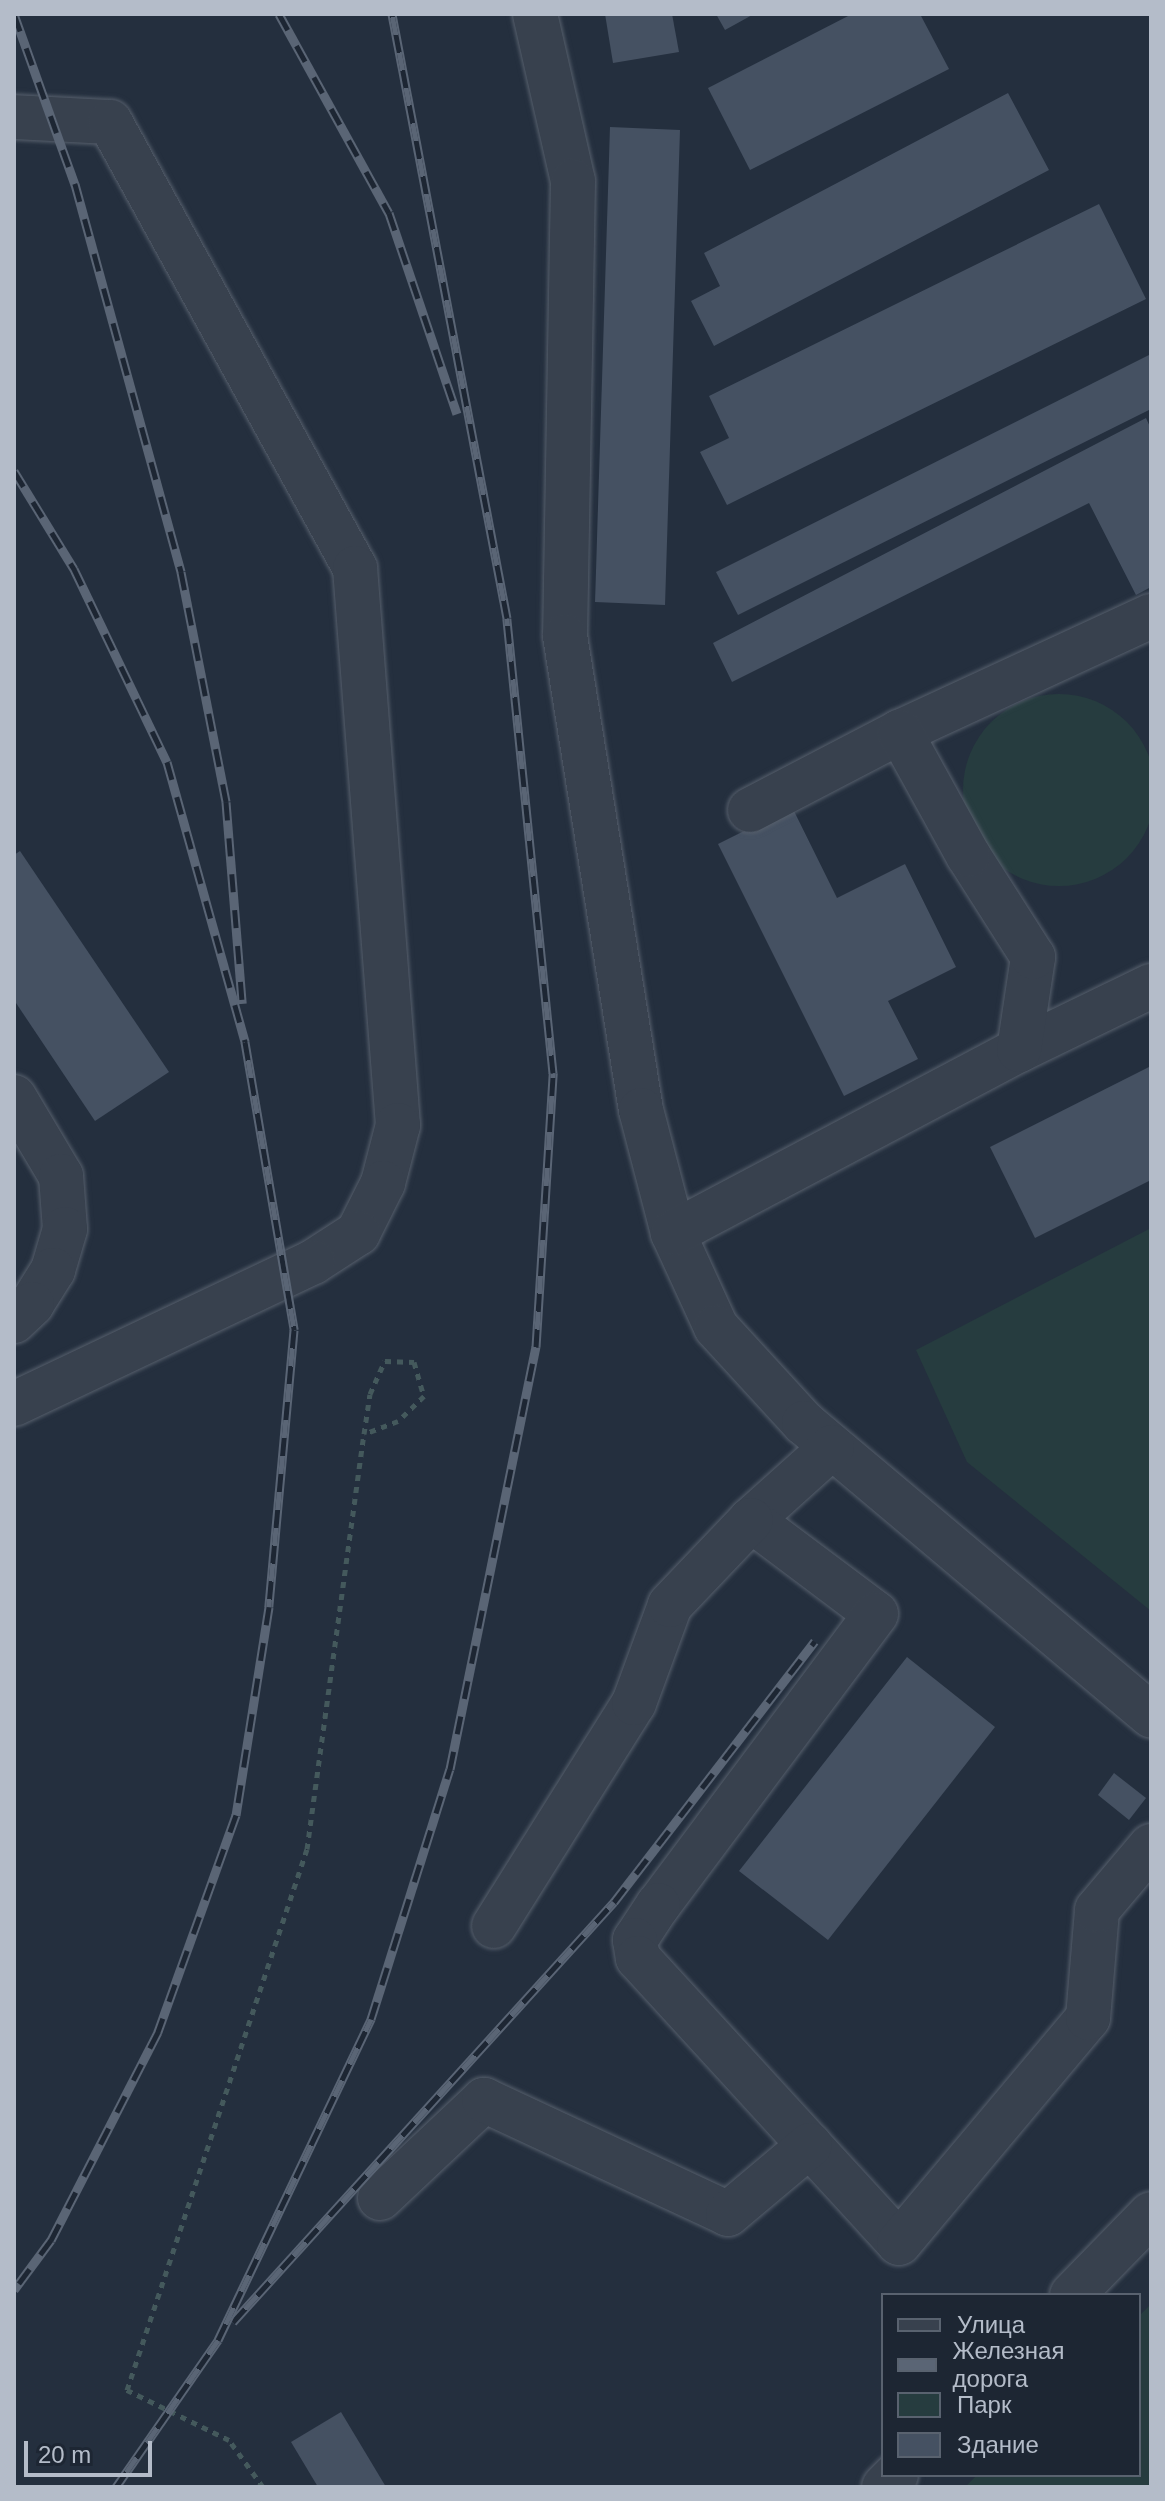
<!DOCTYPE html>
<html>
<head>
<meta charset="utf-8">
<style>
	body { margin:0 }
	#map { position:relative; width:1165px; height:2501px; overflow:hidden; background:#242f3e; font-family:Helvetica,sans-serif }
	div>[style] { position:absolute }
	.green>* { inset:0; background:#263c3f }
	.round { border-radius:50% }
	.building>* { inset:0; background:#455162 }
	.path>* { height:5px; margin-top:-2.5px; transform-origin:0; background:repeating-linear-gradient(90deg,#44595c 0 6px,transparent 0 12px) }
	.roads { filter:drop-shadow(0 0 2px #565f6c) drop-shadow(0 0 2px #565f6c) }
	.minor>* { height:44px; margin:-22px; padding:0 22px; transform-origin:22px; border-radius:22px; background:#38414e }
	.rail>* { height:9px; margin-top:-4.5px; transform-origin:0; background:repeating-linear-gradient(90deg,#1d2633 0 18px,#5a6575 0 36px); box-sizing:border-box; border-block:2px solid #5a6575 }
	span { translate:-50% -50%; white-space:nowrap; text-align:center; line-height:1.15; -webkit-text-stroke:6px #1d2633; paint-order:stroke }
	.frame { position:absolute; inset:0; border:16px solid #b4bcc9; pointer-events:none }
	.legend { position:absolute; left:881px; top:2293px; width:260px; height:184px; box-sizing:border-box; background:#1d2633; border:2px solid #59626f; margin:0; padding:10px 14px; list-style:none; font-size:24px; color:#b4bcc9 }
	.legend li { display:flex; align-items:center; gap:16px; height:40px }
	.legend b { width:40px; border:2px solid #59626f }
	.scale { position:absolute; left:24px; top:2441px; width:128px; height:36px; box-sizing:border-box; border:4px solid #b4bcc9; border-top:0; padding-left:10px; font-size:24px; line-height:28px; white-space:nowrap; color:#b4bcc9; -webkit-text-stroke:6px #1d2633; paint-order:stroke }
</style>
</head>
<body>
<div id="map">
	<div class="green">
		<div class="round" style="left:963px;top:694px;width:192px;height:192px"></div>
		<div style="clip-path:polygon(1151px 1228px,1151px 1611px,967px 1462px,916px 1350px)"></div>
		<div style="clip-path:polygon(1151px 2304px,1151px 2487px,965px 2487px,977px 2475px,1139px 2475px,1139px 2316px)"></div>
	</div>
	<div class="building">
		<div style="clip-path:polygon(605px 14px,672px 14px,679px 52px,613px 63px)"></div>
		<div style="clip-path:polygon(716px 14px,754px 14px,725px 30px)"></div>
		<div style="clip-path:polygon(852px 14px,920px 14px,949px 69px,750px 170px,708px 88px)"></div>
		<div style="clip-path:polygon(1008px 93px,1049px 170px,714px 346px,691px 301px,720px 286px,704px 253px)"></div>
		<div style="clip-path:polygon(610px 127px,680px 130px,665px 605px,595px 602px)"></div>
		<div style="clip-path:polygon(1099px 204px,1146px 299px,727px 505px,700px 452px,729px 438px,709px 396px)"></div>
		<div style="clip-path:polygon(1151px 354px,1151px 409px,738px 615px,716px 572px)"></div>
		<div style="clip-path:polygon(1146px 418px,1151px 429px,1151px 587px,1136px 595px,1089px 503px,732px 682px,713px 643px)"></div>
		<div style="clip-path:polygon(792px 807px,837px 898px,905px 864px,956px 967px,888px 1001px,918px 1059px,844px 1096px,718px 844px)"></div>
		<div style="clip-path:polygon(20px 851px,169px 1072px,95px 1121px,14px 1000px,14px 855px)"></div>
		<div style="clip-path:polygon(1151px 1066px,1151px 1180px,1035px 1238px,990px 1147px)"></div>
		<div style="clip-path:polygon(907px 1657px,995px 1727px,828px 1940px,739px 1871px)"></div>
		<div style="clip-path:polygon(1114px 1773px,1146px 1798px,1129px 1820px,1098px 1795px)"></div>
		<div style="clip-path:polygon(341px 2412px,386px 2487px,318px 2487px,291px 2442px)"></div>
	</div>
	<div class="path">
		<div style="left:263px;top:2487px;width:58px;rotate:-125.9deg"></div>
		<div style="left:229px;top:2440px;width:114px;rotate:-153.9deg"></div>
		<div style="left:127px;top:2390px;width:570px;rotate:-71.6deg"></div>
		<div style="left:307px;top:1849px;width:419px;rotate:-82.2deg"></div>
		<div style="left:364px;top:1434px;width:40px;rotate:-81.5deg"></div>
		<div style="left:370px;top:1394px;width:36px;rotate:-66deg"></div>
		<div style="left:385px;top:1361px;width:29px;rotate:2deg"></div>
		<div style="left:414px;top:1362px;width:35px;rotate:74deg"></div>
		<div style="left:424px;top:1396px;width:36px;rotate:136deg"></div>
		<div style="left:398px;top:1421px;width:36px;rotate:159deg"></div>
	</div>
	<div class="roads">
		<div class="minor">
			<div style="left:535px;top:14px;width:171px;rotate:77.2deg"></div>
			<div style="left:573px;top:181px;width:455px;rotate:91deg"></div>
			<div style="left:565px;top:636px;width:480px;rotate:80.9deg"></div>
			<div style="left:641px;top:1110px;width:127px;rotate:75.4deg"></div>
			<div style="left:673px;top:1233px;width:103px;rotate:65.4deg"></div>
			<div style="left:716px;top:1327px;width:130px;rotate:47.5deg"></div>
			<div style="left:804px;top:1423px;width:454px;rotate:40.1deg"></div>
			<div style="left:14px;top:117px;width:96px;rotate:3deg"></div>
			<div style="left:110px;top:122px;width:509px;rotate:61.22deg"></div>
			<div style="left:355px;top:568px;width:559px;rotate:85.59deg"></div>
			<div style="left:398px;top:1125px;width:60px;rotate:104.5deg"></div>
			<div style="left:383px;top:1183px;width:56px;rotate:116.6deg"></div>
			<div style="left:358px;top:1233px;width:54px;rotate:147.2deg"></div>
			<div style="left:313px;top:1262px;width:331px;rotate:154.6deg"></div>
			<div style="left:750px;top:810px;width:169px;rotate:-27.5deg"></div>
			<div style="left:900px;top:732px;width:277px;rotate:-24.8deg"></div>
			<div style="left:1019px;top:1050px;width:147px;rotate:-25.9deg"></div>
			<div style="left:14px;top:1097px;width:92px;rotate:59.3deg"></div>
			<div style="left:61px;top:1176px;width:53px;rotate:85.7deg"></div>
			<div style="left:65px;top:1229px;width:43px;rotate:106.3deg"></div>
			<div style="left:53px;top:1270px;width:40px;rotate:122deg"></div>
			<div style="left:32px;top:1304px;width:25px;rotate:137deg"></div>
			<div style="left:673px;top:1233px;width:391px;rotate:-27.9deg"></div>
			<div style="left:1019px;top:1050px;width:94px;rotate:-81.4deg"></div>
			<div style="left:1033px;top:957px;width:121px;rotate:-122.5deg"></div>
			<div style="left:968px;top:855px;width:141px;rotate:-118.9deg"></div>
			<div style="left:832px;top:1447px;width:109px;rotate:138deg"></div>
			<div style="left:751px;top:1520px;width:156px;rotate:36.9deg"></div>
			<div style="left:876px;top:1614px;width:364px;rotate:126.8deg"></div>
			<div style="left:658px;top:1905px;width:42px;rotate:123.3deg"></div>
			<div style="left:635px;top:1940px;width:18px;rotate:81deg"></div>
			<div style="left:638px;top:1958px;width:386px;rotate:47.5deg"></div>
			<div style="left:899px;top:2243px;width:294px;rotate:-50deg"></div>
			<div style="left:1088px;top:2018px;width:108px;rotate:-85.2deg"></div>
			<div style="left:1097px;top:1910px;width:84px;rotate:-49.8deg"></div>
			<div style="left:494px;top:1926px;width:263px;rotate:-57.9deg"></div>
			<div style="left:634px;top:1703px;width:104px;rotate:-69.8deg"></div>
			<div style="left:670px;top:1605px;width:117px;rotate:-46.4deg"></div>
			<div style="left:380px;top:2198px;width:143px;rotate:-43.3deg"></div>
			<div style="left:484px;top:2100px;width:269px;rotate:25deg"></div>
			<div style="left:728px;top:2214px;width:107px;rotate:-40.1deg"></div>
			<div style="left:1072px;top:2295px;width:113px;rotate:-45.7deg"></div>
			<div style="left:884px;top:2487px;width:17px;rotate:-45deg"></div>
		</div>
	</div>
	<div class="rail">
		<div style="left:14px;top:14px;width:181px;rotate:70.3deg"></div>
		<div style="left:75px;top:184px;width:402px;rotate:74.7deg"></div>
		<div style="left:181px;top:572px;width:234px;rotate:78.9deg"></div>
		<div style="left:226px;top:802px;width:202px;rotate:85.4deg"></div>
		<div style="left:279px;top:14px;width:227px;rotate:61.1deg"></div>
		<div style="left:389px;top:213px;width:212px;rotate:71.3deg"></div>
		<div style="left:14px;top:471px;width:115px;rotate:58.5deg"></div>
		<div style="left:74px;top:569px;width:214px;rotate:64.3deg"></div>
		<div style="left:167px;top:762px;width:291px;rotate:74.4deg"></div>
		<div style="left:245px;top:1042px;width:292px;rotate:80.3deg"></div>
		<div style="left:294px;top:1330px;width:278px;rotate:95.2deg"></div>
		<div style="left:269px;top:1607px;width:211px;rotate:99deg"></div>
		<div style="left:236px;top:1815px;width:231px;rotate:109.8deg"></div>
		<div style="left:158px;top:2032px;width:234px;rotate:117.2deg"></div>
		<div style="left:51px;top:2240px;width:62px;rotate:126.5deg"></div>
		<div style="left:233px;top:2322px;width:567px;rotate:-47.79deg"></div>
		<div style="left:614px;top:1902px;width:329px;rotate:-52.4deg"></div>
		<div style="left:116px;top:2487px;width:179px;rotate:-55.2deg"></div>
		<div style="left:218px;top:2340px;width:356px;rotate:-64.5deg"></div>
		<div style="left:371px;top:2019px;width:262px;rotate:-72.5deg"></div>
		<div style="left:450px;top:1769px;width:431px;rotate:-78.5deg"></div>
		<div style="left:536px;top:1347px;width:275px;rotate:-86.4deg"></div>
		<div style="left:553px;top:1073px;width:457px;rotate:-95.8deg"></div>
		<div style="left:507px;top:618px;width:615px;rotate:-100.78deg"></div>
	</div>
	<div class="frame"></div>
	<ul class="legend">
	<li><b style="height:10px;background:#38414e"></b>Улица</li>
	<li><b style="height:10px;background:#5a6575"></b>Железная дорога</li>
	<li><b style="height:22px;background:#263c3f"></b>Парк</li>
	<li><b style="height:22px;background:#455162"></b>Здание</li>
	</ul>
	<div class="scale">20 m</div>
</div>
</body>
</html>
